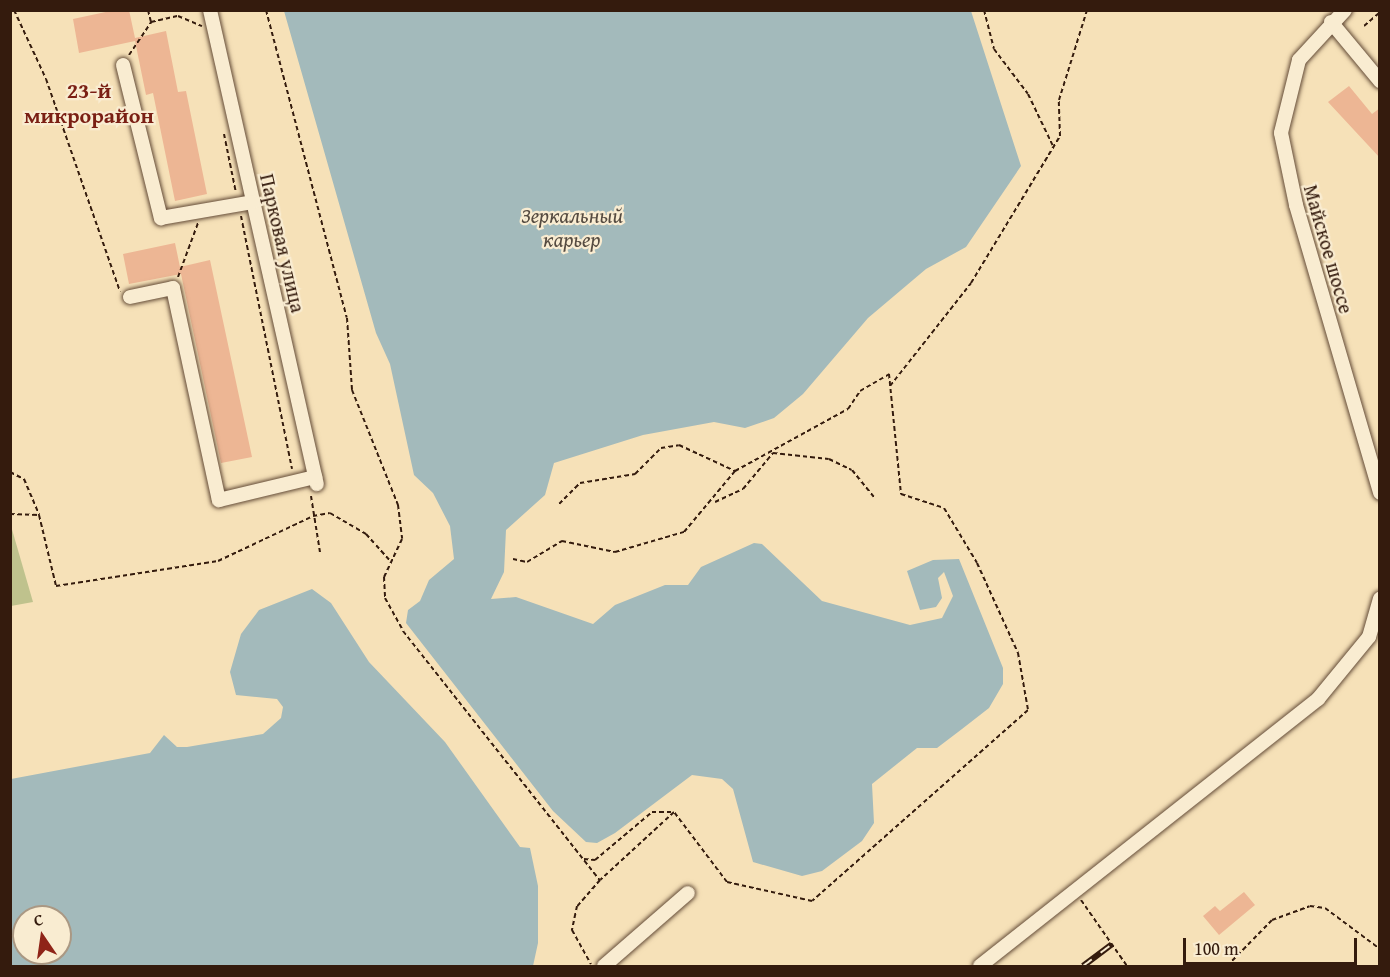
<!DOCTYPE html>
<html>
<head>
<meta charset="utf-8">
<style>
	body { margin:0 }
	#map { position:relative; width:1390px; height:977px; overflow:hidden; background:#f6e1b8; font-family:"Gentium Book Plus",serif }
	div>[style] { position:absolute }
	.green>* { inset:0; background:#bfc28d }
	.water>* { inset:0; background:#a3babb }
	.building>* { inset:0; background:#edb694 }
	.path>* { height:2px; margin-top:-1px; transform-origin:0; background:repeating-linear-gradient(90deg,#341b0d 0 4.5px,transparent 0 7.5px) }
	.roads { filter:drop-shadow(0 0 2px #644c38) drop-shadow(0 0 2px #644c38) }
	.minor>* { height:14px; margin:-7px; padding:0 7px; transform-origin:7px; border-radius:7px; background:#f9ecd1 }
	.rail>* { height:6px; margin-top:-3px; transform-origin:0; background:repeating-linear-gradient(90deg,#f9ecd1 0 11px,#341b0d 0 22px); box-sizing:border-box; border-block:2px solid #341b0d }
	span { translate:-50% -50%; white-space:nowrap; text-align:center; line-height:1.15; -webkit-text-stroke:4.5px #f9ecd1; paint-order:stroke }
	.street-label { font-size:20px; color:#341b0d }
	.water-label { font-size:21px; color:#554b41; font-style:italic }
	.quarter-label { font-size:22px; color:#7a1f14; font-weight:700 }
	.frame { position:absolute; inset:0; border:12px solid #341b0d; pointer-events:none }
	.north { position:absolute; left:12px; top:905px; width:60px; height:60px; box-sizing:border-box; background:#f9ecd1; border:2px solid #aa9883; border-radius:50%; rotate:347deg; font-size:16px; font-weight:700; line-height:24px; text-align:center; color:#341b0d }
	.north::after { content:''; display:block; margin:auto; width:21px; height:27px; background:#8f2418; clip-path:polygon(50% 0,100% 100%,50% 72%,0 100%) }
	.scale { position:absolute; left:1183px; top:938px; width:174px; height:27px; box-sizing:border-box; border:3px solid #341b0d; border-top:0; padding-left:8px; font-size:18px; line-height:21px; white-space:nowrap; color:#341b0d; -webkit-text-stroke:4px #f9ecd1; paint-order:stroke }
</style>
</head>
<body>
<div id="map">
	<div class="green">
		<div style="clip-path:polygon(11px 526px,33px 602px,11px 606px,10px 606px)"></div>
	</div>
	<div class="water">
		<div style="clip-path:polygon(284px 11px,971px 11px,1021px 166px,966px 247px,926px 269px,868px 318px,803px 394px,774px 418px,745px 428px,714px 422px,643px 435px,554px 463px,545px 495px,506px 530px,504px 572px,491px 599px,516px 597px,593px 624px,615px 605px,665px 585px,688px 585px,701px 567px,754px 543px,762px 544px,822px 601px,910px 625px,942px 618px,953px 596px,944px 572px,938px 578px,942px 598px,936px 607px,920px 610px,907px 571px,933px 560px,959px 559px,1003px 668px,1003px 684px,989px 708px,962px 729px,937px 748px,917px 748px,872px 784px,874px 823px,862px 841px,822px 871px,802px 876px,753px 862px,733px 789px,722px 779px,692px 775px,615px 833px,597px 843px,586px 842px,553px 811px,406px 623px,408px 610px,420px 601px,429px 580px,454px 559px,450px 526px,433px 493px,414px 475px,390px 364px,376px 333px)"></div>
		<div style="clip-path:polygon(evenodd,312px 589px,331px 603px,369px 662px,445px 742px,520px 847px,530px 848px,538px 886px,538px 943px,533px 966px,11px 966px,11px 779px,150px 753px,164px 735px,177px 747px,187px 747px,263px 734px,281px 718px,283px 707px,277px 699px,236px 695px,230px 672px,241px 634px,259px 610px,312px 589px,24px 917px,60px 917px,60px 953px,24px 953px,24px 917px)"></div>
	</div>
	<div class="building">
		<div style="clip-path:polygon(115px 10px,129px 10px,135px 38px,166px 31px,178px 92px,186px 91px,207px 194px,175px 201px,153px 93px,146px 95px,135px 41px,79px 53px,73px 19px)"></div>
		<div style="clip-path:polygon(1349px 86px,1372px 114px,1380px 108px,1380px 158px,1328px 102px)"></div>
		<div style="clip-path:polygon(175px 243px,180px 267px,210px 260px,252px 457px,221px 463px,181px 274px,129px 284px,123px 254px)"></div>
		<div style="clip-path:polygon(1244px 892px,1255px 905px,1219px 935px,1203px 916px,1215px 906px,1220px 911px)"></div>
	</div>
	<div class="path">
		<div style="left:14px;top:10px;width:76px;rotate:65.1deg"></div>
		<div style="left:46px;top:79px;width:225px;rotate:70.8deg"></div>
		<div style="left:148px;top:10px;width:12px;rotate:76deg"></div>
		<div style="left:266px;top:10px;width:318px;rotate:75.3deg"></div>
		<div style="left:347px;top:318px;width:72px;rotate:86deg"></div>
		<div style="left:352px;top:390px;width:124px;rotate:68.2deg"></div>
		<div style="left:398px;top:505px;width:34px;rotate:83deg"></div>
		<div style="left:402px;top:539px;width:42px;rotate:115.3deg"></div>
		<div style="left:384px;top:577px;width:21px;rotate:87deg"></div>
		<div style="left:385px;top:598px;width:38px;rotate:61deg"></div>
		<div style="left:403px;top:631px;width:318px;rotate:51.7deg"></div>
		<div style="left:600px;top:880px;width:35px;rotate:131deg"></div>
		<div style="left:577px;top:906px;width:25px;rotate:102deg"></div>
		<div style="left:572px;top:930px;width:39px;rotate:61deg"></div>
		<div style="left:984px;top:10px;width:40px;rotate:75.6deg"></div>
		<div style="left:994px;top:49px;width:56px;rotate:52.9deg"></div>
		<div style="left:1028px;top:94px;width:60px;rotate:64.3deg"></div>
		<div style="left:1364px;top:26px;width:21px;rotate:-41deg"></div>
		<div style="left:129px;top:55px;width:40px;rotate:-56deg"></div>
		<div style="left:151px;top:22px;width:28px;rotate:-13deg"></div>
		<div style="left:178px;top:16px;width:26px;rotate:23deg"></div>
		<div style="left:224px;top:134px;width:60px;rotate:78.5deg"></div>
		<div style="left:241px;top:216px;width:258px;rotate:78.6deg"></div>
		<div style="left:178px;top:277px;width:58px;rotate:-69.7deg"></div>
		<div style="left:890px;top:386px;width:131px;rotate:-51.8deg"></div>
		<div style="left:971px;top:283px;width:172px;rotate:-58.8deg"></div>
		<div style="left:1060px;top:136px;width:36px;rotate:-92deg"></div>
		<div style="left:1059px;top:100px;width:94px;rotate:-72.7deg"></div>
		<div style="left:10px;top:472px;width:16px;rotate:27deg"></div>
		<div style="left:24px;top:479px;width:39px;rotate:67deg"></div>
		<div style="left:39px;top:515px;width:73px;rotate:76.5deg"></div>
		<div style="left:56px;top:586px;width:164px;rotate:-8.8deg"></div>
		<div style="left:218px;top:561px;width:105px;rotate:-25.3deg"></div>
		<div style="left:313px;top:516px;width:17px;rotate:-10deg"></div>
		<div style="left:330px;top:513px;width:42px;rotate:30.3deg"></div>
		<div style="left:366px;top:534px;width:38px;rotate:48deg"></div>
		<div style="left:311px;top:496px;width:57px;rotate:80.9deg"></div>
		<div style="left:715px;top:502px;width:31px;rotate:-25deg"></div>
		<div style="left:743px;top:489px;width:47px;rotate:-50.2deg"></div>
		<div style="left:773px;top:453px;width:56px;rotate:6.1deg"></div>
		<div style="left:829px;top:459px;width:25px;rotate:26deg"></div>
		<div style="left:852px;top:470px;width:36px;rotate:51deg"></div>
		<div style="left:559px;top:504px;width:30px;rotate:-45deg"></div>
		<div style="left:580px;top:483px;width:56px;rotate:-9.3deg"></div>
		<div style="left:635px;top:474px;width:37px;rotate:-45deg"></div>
		<div style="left:661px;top:448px;width:18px;rotate:-9deg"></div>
		<div style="left:679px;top:445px;width:62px;rotate:24.9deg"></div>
		<div style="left:10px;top:514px;width:29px;rotate:2deg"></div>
		<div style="left:513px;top:559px;width:14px;rotate:12deg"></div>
		<div style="left:527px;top:562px;width:41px;rotate:-31deg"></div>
		<div style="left:562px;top:541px;width:54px;rotate:11.7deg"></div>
		<div style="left:615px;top:552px;width:72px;rotate:-16.2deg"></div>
		<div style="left:684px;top:532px;width:80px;rotate:-50.1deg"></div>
		<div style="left:735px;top:471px;width:129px;rotate:-28.8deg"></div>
		<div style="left:848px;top:409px;width:22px;rotate:-56deg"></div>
		<div style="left:860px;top:391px;width:34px;rotate:-30deg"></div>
		<div style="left:889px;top:374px;width:121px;rotate:84.3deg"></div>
		<div style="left:901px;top:494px;width:45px;rotate:18deg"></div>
		<div style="left:944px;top:508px;width:64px;rotate:59deg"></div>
		<div style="left:977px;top:563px;width:99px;rotate:65.5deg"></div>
		<div style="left:1018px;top:653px;width:58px;rotate:80deg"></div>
		<div style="left:1028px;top:710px;width:288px;rotate:138.5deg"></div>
		<div style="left:812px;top:901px;width:87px;rotate:-167.4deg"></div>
		<div style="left:727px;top:882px;width:88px;rotate:-127.1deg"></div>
		<div style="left:674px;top:812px;width:100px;rotate:137.4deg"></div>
		<div style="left:584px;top:859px;width:11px;rotate:5deg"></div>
		<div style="left:595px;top:860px;width:75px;rotate:-40.1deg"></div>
		<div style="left:652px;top:812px;width:22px"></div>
		<div style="left:1081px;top:900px;width:80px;rotate:55.1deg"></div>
		<div style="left:1227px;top:966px;width:64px;rotate:-45.6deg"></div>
		<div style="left:1272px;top:920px;width:40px;rotate:-20.2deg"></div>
		<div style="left:1310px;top:906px;width:15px;rotate:8deg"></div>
		<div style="left:1325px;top:908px;width:69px;rotate:36.7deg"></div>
	</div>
	<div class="roads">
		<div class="minor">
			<div style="left:210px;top:10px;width:486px;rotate:77.3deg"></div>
			<div style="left:1345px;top:10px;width:68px;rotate:132.6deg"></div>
			<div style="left:1299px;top:60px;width:75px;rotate:103.9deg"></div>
			<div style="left:1281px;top:133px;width:74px;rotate:78.2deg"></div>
			<div style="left:1296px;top:205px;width:300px;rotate:73.7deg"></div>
			<div style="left:1331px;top:22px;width:77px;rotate:50.3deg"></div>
			<div style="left:123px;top:65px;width:158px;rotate:76.1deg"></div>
			<div style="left:161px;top:218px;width:93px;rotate:-9.9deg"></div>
			<div style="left:130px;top:297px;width:44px;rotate:-11.8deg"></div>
			<div style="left:173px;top:288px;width:217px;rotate:77.8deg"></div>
			<div style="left:219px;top:500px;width:99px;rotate:-13.5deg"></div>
			<div style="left:604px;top:966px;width:111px;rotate:-41deg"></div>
			<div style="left:980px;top:966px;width:431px;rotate:-38.3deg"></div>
			<div style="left:1318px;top:699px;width:80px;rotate:-50.6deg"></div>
			<div style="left:1369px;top:637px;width:40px;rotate:-74deg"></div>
		</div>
	</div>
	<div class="rail">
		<div style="left:1083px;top:966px;width:36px;rotate:-37deg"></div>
	</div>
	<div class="street-label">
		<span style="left:283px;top:243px;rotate:77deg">Парковая улица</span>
		<span style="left:1329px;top:249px;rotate:74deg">Майское шоссе</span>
	</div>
	<div class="water-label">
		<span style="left:572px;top:228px">Зеркальный<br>карьер</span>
	</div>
	<div class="quarter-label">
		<span style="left:89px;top:103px">23-й<br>микрорайон</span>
	</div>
	<div class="frame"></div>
	<div class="north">С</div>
	<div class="scale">100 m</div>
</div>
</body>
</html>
